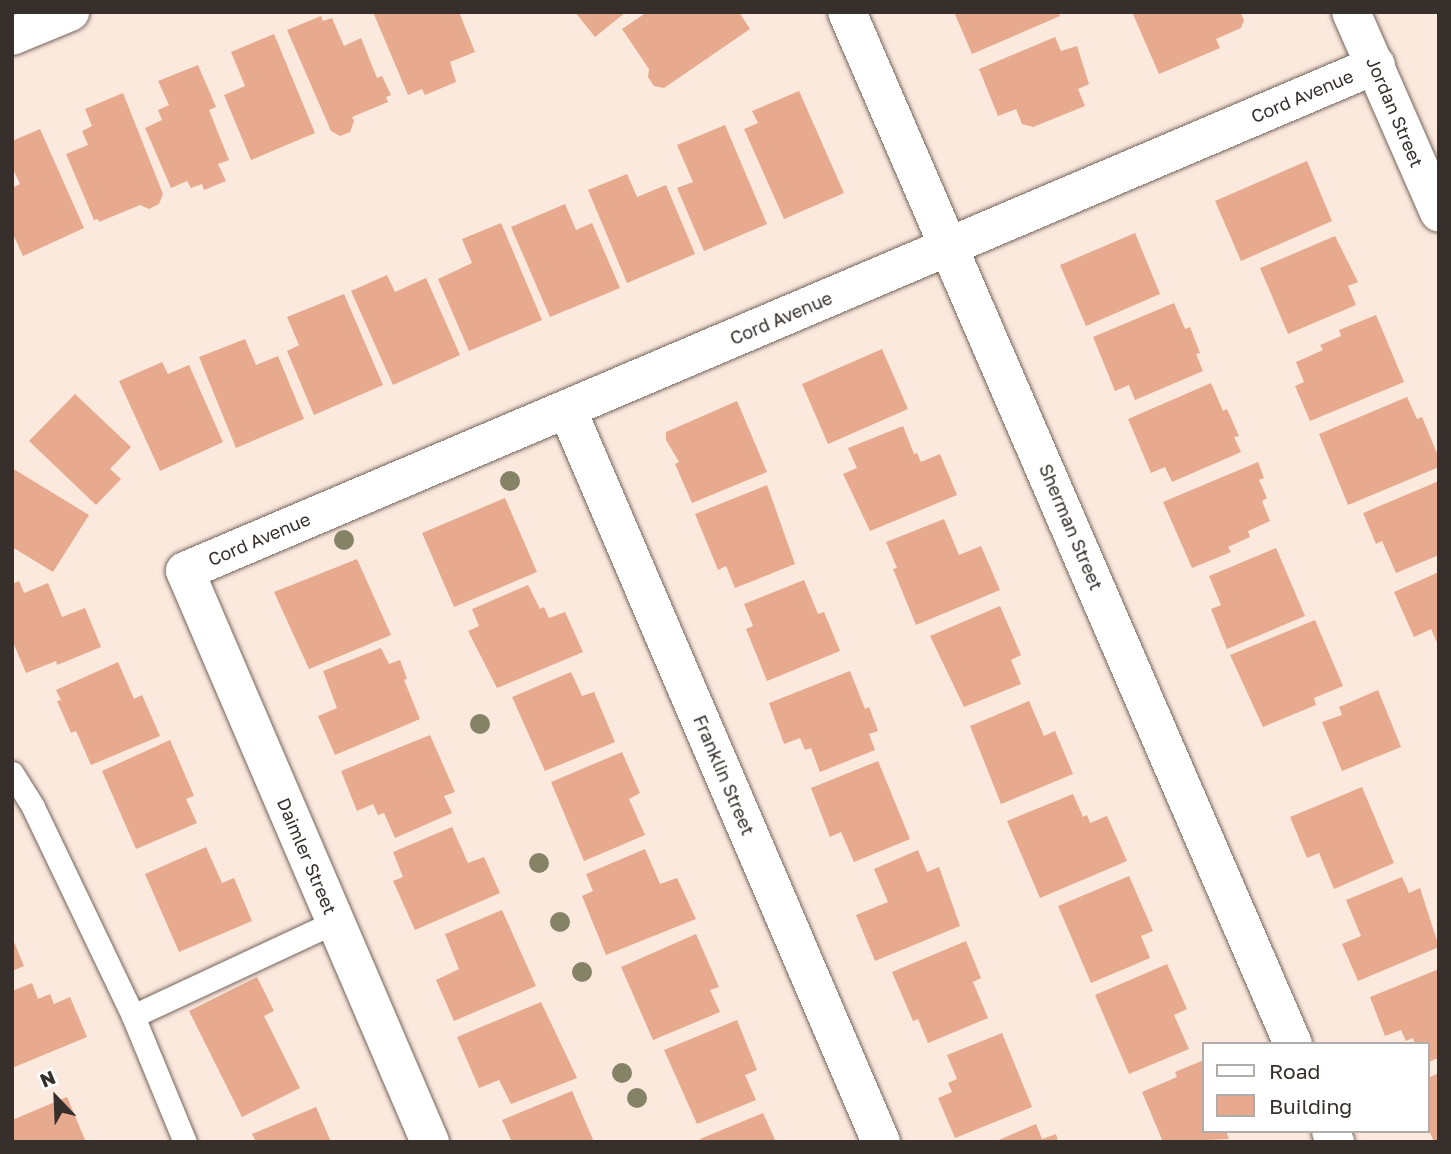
<!DOCTYPE html>
<html>
<head>
<meta charset="utf-8">
<style>
	body { margin:0 }
	#map { position:relative; width:1451px; height:1154px; overflow:hidden; background:#fce9de; font-family:"Golos Text",sans-serif }
	div>[style] { position:absolute }
	.building>* { inset:0; background:#e7aa8e }
	.roads { filter:drop-shadow(0 0 2px #75655b) drop-shadow(0 0 2px #75655b) }
	.lane>* { height:23px; margin:-11.5px; padding:0 11.5px; transform-origin:11.5px; border-radius:11.5px; background:#fff }
	.street>* { height:38px; margin:-19px; padding:0 19px; transform-origin:19px; border-radius:19px; background:#fff }
	.secondary>* { height:38px; margin:-19px; padding:0 19px; transform-origin:19px; border-radius:19px; background:#fff }
	.trees>* { width:20px; height:20px; margin:-10px; border-radius:50%; background:#858366 }
	span { translate:-50% -50%; white-space:nowrap; text-align:center; line-height:1.15; -webkit-text-stroke:6px #fff; paint-order:stroke }
	.street-label { font-size:18px; color:#362f2b }
	.frame { position:absolute; inset:0; border:14px solid #362f2b; pointer-events:none }
	.legend { position:absolute; left:1202px; top:1042px; width:228px; height:91px; box-sizing:border-box; background:#fff; border:2px solid #afacaa; margin:0; padding:9px 12px; list-style:none; font-size:21px; color:#362f2b }
	.legend li { display:flex; align-items:center; gap:14px; height:35px }
	.legend b { width:35px; border:2px solid #afacaa }
	.north { position:absolute; left:21px; top:1063px; width:70px; height:70px; -webkit-text-stroke:5px #fff; paint-order:stroke; rotate:337deg; font-size:19px; font-weight:700; line-height:28px; text-align:center; color:#362f2b }
	.north::after { content:''; display:block; margin:auto; width:24px; height:32px; background:#362f2b; clip-path:polygon(50% 0,100% 100%,50% 72%,0 100%) }
</style>
</head>
<body>
<div id="map">
	<div class="building">
		<div style="clip-path:polygon(373px 12px,459px 12px,475px 52px,450px 62px,456px 82px,425px 95px,422px 89px,408px 95px)"></div>
		<div style="clip-path:polygon(575px 12px,626px 12px,595px 37px)"></div>
		<div style="clip-path:polygon(647px 12px,739px 12px,750px 29px,664px 88px,654px 86px,648px 77px,649px 69px,622px 29px)"></div>
		<div style="clip-path:polygon(954px 12px,1058px 12px,1060px 16px,972px 54px)"></div>
		<div style="clip-path:polygon(1132px 12px,1240px 12px,1244px 20px,1241px 28px,1216px 39px,1220px 48px,1159px 74px)"></div>
		<div style="clip-path:polygon(321px 16px,323px 21px,332px 18px,344px 46px,361px 38px,377px 78px,382px 76px,391px 95px,386px 97px,388px 102px,352px 117px,354px 121px,350px 132px,340px 136px,331px 131px,287px 30px)"></div>
		<div style="clip-path:polygon(274px 34px,315px 133px,251px 160px,224px 95px,245px 86px,231px 52px)"></div>
		<div style="clip-path:polygon(1055px 37px,1061px 51px,1077px 46px,1089px 84px,1078px 89px,1085px 106px,1033px 127px,1022px 124px,1016px 109px,998px 116px,979px 69px)"></div>
		<div style="clip-path:polygon(198px 65px,216px 107px,209px 110px,229px 160px,218px 164px,226px 181px,204px 190px,202px 184px,191px 188px,187px 181px,171px 188px,145px 128px,162px 120px,158px 110px,169px 105px,158px 81px)"></div>
		<div style="clip-path:polygon(799px 91px,844px 193px,784px 219px,744px 129px,758px 123px,752px 111px)"></div>
		<div style="clip-path:polygon(123px 93px,163px 194px,159px 204px,149px 209px,140px 205px,99px 222px,98px 219px,94px 220px,66px 154px,88px 145px,82px 131px,92px 126px,85px 109px)"></div>
		<div style="clip-path:polygon(725px 125px,767px 224px,704px 251px,677px 188px,693px 182px,677px 145px)"></div>
		<div style="clip-path:polygon(40px 129px,84px 228px,23px 256px,12px 232px,12px 188px,20px 184px,12px 167px,12px 141px)"></div>
		<div style="clip-path:polygon(1307px 161px,1332px 221px,1241px 261px,1215px 201px)"></div>
		<div style="clip-path:polygon(627px 174px,637px 197px,666px 185px,695px 254px,627px 283px,588px 190px)"></div>
		<div style="clip-path:polygon(565px 204px,576px 230px,592px 223px,620px 288px,550px 317px,511px 227px)"></div>
		<div style="clip-path:polygon(501px 223px,542px 320px,469px 351px,438px 279px,472px 263px,462px 239px)"></div>
		<div style="clip-path:polygon(1135px 233px,1160px 294px,1086px 326px,1060px 265px)"></div>
		<div style="clip-path:polygon(1335px 236px,1358px 282px,1348px 286px,1356px 305px,1288px 334px,1260px 268px)"></div>
		<div style="clip-path:polygon(387px 275px,395px 292px,426px 278px,460px 355px,393px 385px,351px 291px)"></div>
		<div style="clip-path:polygon(344px 294px,383px 385px,314px 415px,287px 351px,299px 345px,287px 317px)"></div>
		<div style="clip-path:polygon(1174px 303px,1185px 329px,1190px 327px,1200px 353px,1196px 354px,1203px 371px,1135px 400px,1129px 385px,1115px 391px,1093px 337px)"></div>
		<div style="clip-path:polygon(1376px 315px,1404px 382px,1310px 421px,1295px 386px,1304px 382px,1296px 362px,1323px 350px,1320px 345px,1341px 336px,1339px 330px)"></div>
		<div style="clip-path:polygon(245px 339px,256px 365px,278px 356px,304px 419px,236px 448px,199px 357px)"></div>
		<div style="clip-path:polygon(882px 349px,908px 409px,828px 444px,802px 384px)"></div>
		<div style="clip-path:polygon(162px 362px,168px 374px,189px 365px,223px 442px,160px 471px,119px 381px)"></div>
		<div style="clip-path:polygon(1211px 383px,1223px 411px,1227px 409px,1239px 436px,1234px 437px,1241px 452px,1172px 482px,1165px 467px,1151px 473px,1128px 419px)"></div>
		<div style="clip-path:polygon(75px 394px,131px 447px,110px 469px,121px 479px,96px 505px,29px 441px)"></div>
		<div style="clip-path:polygon(1407px 397px,1417px 419px,1422px 417px,1439px 458px,1439px 467px,1348px 505px,1319px 434px)"></div>
		<div style="clip-path:polygon(737px 401px,767px 472px,692px 503px,675px 464px,679px 462px,666px 440px,666px 432px)"></div>
		<div style="clip-path:polygon(903px 426px,914px 454px,917px 453px,921px 462px,940px 454px,957px 495px,870px 531px,843px 474px,857px 468px,848px 448px)"></div>
		<div style="clip-path:polygon(1258px 462px,1264px 478px,1259px 480px,1267px 498px,1262px 501px,1270px 521px,1248px 531px,1250px 537px,1228px 547px,1231px 552px,1192px 568px,1163px 502px)"></div>
		<div style="clip-path:polygon(12px 468px,89px 515px,53px 572px,12px 547px)"></div>
		<div style="clip-path:polygon(1439px 481px,1439px 555px,1396px 573px,1382px 541px,1376px 544px,1363px 513px)"></div>
		<div style="clip-path:polygon(767px 485px,795px 564px,735px 588px,726px 566px,718px 570px,695px 514px)"></div>
		<div style="clip-path:polygon(505px 498px,537px 572px,454px 607px,422px 533px)"></div>
		<div style="clip-path:polygon(944px 519px,959px 555px,981px 546px,1000px 590px,916px 625px,893px 569px,897px 568px,886px 542px)"></div>
		<div style="clip-path:polygon(1276px 548px,1305px 616px,1227px 649px,1211px 609px,1221px 605px,1209px 576px)"></div>
		<div style="clip-path:polygon(357px 559px,391px 635px,309px 669px,274px 592px)"></div>
		<div style="clip-path:polygon(1439px 572px,1439px 647px,1431px 629px,1414px 637px,1394px 592px)"></div>
		<div style="clip-path:polygon(804px 580px,818px 614px,824px 612px,840px 651px,767px 681px,746px 629px,753px 626px,744px 604px)"></div>
		<div style="clip-path:polygon(19px 581px,24px 593px,48px 583px,62px 617px,85px 608px,101px 647px,57px 665px,56px 661px,26px 673px,12px 640px,12px 584px)"></div>
		<div style="clip-path:polygon(528px 585px,540px 609px,544px 607px,549px 618px,565px 612px,583px 652px,497px 688px,468px 631px,479px 626px,472px 609px)"></div>
		<div style="clip-path:polygon(1000px 606px,1021px 655px,1011px 660px,1021px 684px,964px 707px,930px 636px)"></div>
		<div style="clip-path:polygon(1315px 620px,1343px 686px,1314px 698px,1316px 705px,1263px 727px,1230px 655px)"></div>
		<div style="clip-path:polygon(381px 648px,389px 664px,400px 660px,407px 679px,404px 680px,420px 719px,335px 755px,318px 716px,337px 708px,323px 671px)"></div>
		<div style="clip-path:polygon(118px 662px,134px 699px,142px 695px,160px 736px,91px 765px,76px 731px,71px 733px,57px 701px,61px 700px,56px 690px)"></div>
		<div style="clip-path:polygon(850px 671px,865px 709px,869px 707px,878px 731px,869px 734px,875px 750px,820px 772px,811px 748px,805px 750px,800px 738px,784px 744px,769px 703px)"></div>
		<div style="clip-path:polygon(571px 672px,582px 696px,594px 692px,615px 742px,545px 771px,512px 697px)"></div>
		<div style="clip-path:polygon(1378px 690px,1401px 747px,1342px 771px,1322px 722px,1342px 715px,1339px 707px)"></div>
		<div style="clip-path:polygon(1029px 701px,1044px 736px,1055px 731px,1073px 774px,1001px 804px,970px 726px)"></div>
		<div style="clip-path:polygon(430px 735px,455px 792px,444px 796px,452px 813px,395px 838px,384px 813px,378px 815px,373px 804px,357px 811px,341px 771px)"></div>
		<div style="clip-path:polygon(170px 740px,194px 796px,186px 799px,197px 823px,136px 849px,102px 771px)"></div>
		<div style="clip-path:polygon(622px 752px,640px 793px,629px 799px,645px 835px,584px 861px,551px 782px)"></div>
		<div style="clip-path:polygon(878px 761px,910px 839px,854px 862px,841px 832px,830px 837px,811px 788px)"></div>
		<div style="clip-path:polygon(1362px 787px,1394px 863px,1334px 889px,1319px 853px,1307px 858px,1290px 817px)"></div>
		<div style="clip-path:polygon(1073px 794px,1083px 817px,1087px 815px,1090px 823px,1107px 816px,1127px 861px,1040px 898px,1007px 821px)"></div>
		<div style="clip-path:polygon(452px 827px,468px 863px,484px 857px,500px 893px,415px 930px,393px 881px,403px 877px,393px 852px)"></div>
		<div style="clip-path:polygon(206px 847px,222px 883px,234px 878px,252px 921px,179px 952px,145px 874px)"></div>
		<div style="clip-path:polygon(645px 849px,660px 884px,677px 878px,696px 919px,606px 955px,582px 896px,593px 891px,586px 874px)"></div>
		<div style="clip-path:polygon(918px 850px,927px 872px,939px 867px,960px 926px,875px 961px,856px 915px,888px 902px,874px 869px)"></div>
		<div style="clip-path:polygon(1129px 876px,1153px 931px,1141px 936px,1150px 958px,1091px 983px,1058px 906px)"></div>
		<div style="clip-path:polygon(1402px 877px,1409px 893px,1420px 888px,1439px 947px,1358px 981px,1342px 944px,1361px 936px,1346px 900px)"></div>
		<div style="clip-path:polygon(502px 910px,536px 986px,454px 1021px,436px 980px,459px 969px,445px 934px)"></div>
		<div style="clip-path:polygon(696px 934px,719px 987px,710px 990px,720px 1012px,653px 1040px,621px 967px)"></div>
		<div style="clip-path:polygon(12px 937px,24px 966px,12px 971px)"></div>
		<div style="clip-path:polygon(966px 941px,981px 978px,973px 982px,988px 1018px,928px 1043px,918px 1019px,913px 1021px,892px 972px)"></div>
		<div style="clip-path:polygon(1167px 964px,1187px 1009px,1174px 1015px,1189px 1049px,1129px 1074px,1095px 995px)"></div>
		<div style="clip-path:polygon(1439px 969px,1439px 1058px,1428px 1062px,1428px 1044px,1415px 1044px,1413px 1038px,1406px 1041px,1401px 1030px,1385px 1036px,1370px 997px)"></div>
		<div style="clip-path:polygon(257px 977px,274px 1011px,264px 1016px,300px 1088px,242px 1117px,189px 1011px)"></div>
		<div style="clip-path:polygon(32px 983px,38px 999px,50px 994px,54px 1004px,70px 997px,87px 1037px,12px 1068px,12px 991px)"></div>
		<div style="clip-path:polygon(541px 1002px,577px 1078px,511px 1104px,499px 1080px,479px 1088px,457px 1037px)"></div>
		<div style="clip-path:polygon(737px 1020px,757px 1070px,745px 1075px,756px 1100px,697px 1124px,664px 1050px)"></div>
		<div style="clip-path:polygon(1002px 1033px,1032px 1107px,955px 1138px,938px 1098px,952px 1092px,948px 1083px,957px 1079px,947px 1055px)"></div>
		<div style="clip-path:polygon(1204px 1060px,1204px 1131px,1226px 1131px,1229px 1139px,1163px 1142px,1142px 1092px,1177px 1077px,1175px 1072px)"></div>
		<div style="clip-path:polygon(1439px 1073px,1439px 1142px,1434px 1142px,1428px 1128px,1428px 1078px)"></div>
		<div style="clip-path:polygon(572px 1091px,594px 1142px,512px 1142px,502px 1120px)"></div>
		<div style="clip-path:polygon(67px 1097px,86px 1142px,12px 1142px,12px 1120px)"></div>
		<div style="clip-path:polygon(316px 1107px,331px 1142px,256px 1142px,252px 1134px)"></div>
		<div style="clip-path:polygon(763px 1113px,776px 1142px,701px 1142px,700px 1139px)"></div>
		<div style="clip-path:polygon(1036px 1124px,1042px 1139px,1056px 1134px,1058px 1142px,994px 1142px)"></div>
	</div>
	<div class="roads">
		<div class="lane">
			<div style="left:12px;top:773px;width:40px;rotate:58deg"></div>
			<div style="left:33px;top:807px;width:232px;rotate:64.4deg"></div>
			<div style="left:133px;top:1016px;width:136px;rotate:67.6deg"></div>
			<div style="left:133px;top:1016px;width:223px;rotate:-25deg"></div>
		</div>
		<div class="street">
			<div style="left:847px;top:12px;width:1124px;rotate:66.63deg"></div>
			<div style="left:1351px;top:12px;width:219px;rotate:66.3deg"></div>
			<div style="left:567px;top:409px;width:797px;rotate:66.81deg"></div>
			<div style="left:1331px;top:1131px;width:12px;rotate:70deg"></div>
			<div style="left:430px;top:1142px;width:621px;rotate:-113.22deg"></div>
			<div style="left:185px;top:571px;width:1294px;rotate:-23.02deg"></div>
		</div>
		<div class="secondary">
			<div style="left:12px;top:36px;width:63px;rotate:-22.5deg"></div>
		</div>
	</div>
	<div class="trees">
		<div style="left:510px;top:481px"></div>
		<div style="left:344px;top:540px"></div>
		<div style="left:480px;top:724px"></div>
		<div style="left:539px;top:863px"></div>
		<div style="left:560px;top:922px"></div>
		<div style="left:582px;top:972px"></div>
		<div style="left:622px;top:1073px"></div>
		<div style="left:637px;top:1098px"></div>
	</div>
	<div class="street-label">
		<span style="left:1302px;top:96px;rotate:-23deg">Cord Avenue</span>
		<span style="left:1395px;top:112px;rotate:67deg">Jordan Street</span>
		<span style="left:781px;top:318px;rotate:-23deg">Cord Avenue</span>
		<span style="left:1071px;top:527px;rotate:67deg">Sherman Street</span>
		<span style="left:259px;top:539px;rotate:-23deg">Cord Avenue</span>
		<span style="left:724px;top:775px;rotate:67deg">Franklin Street</span>
		<span style="left:307px;top:856px;rotate:67deg">Daimler Street</span>
	</div>
	<div class="frame"></div>
	<ul class="legend">
	<li><b style="height:9px;background:#fff"></b>Road</li>
	<li><b style="height:19px;background:#e7aa8e"></b>Building</li>
	</ul>
	<div class="north">N</div>
</div>
</body>
</html>
